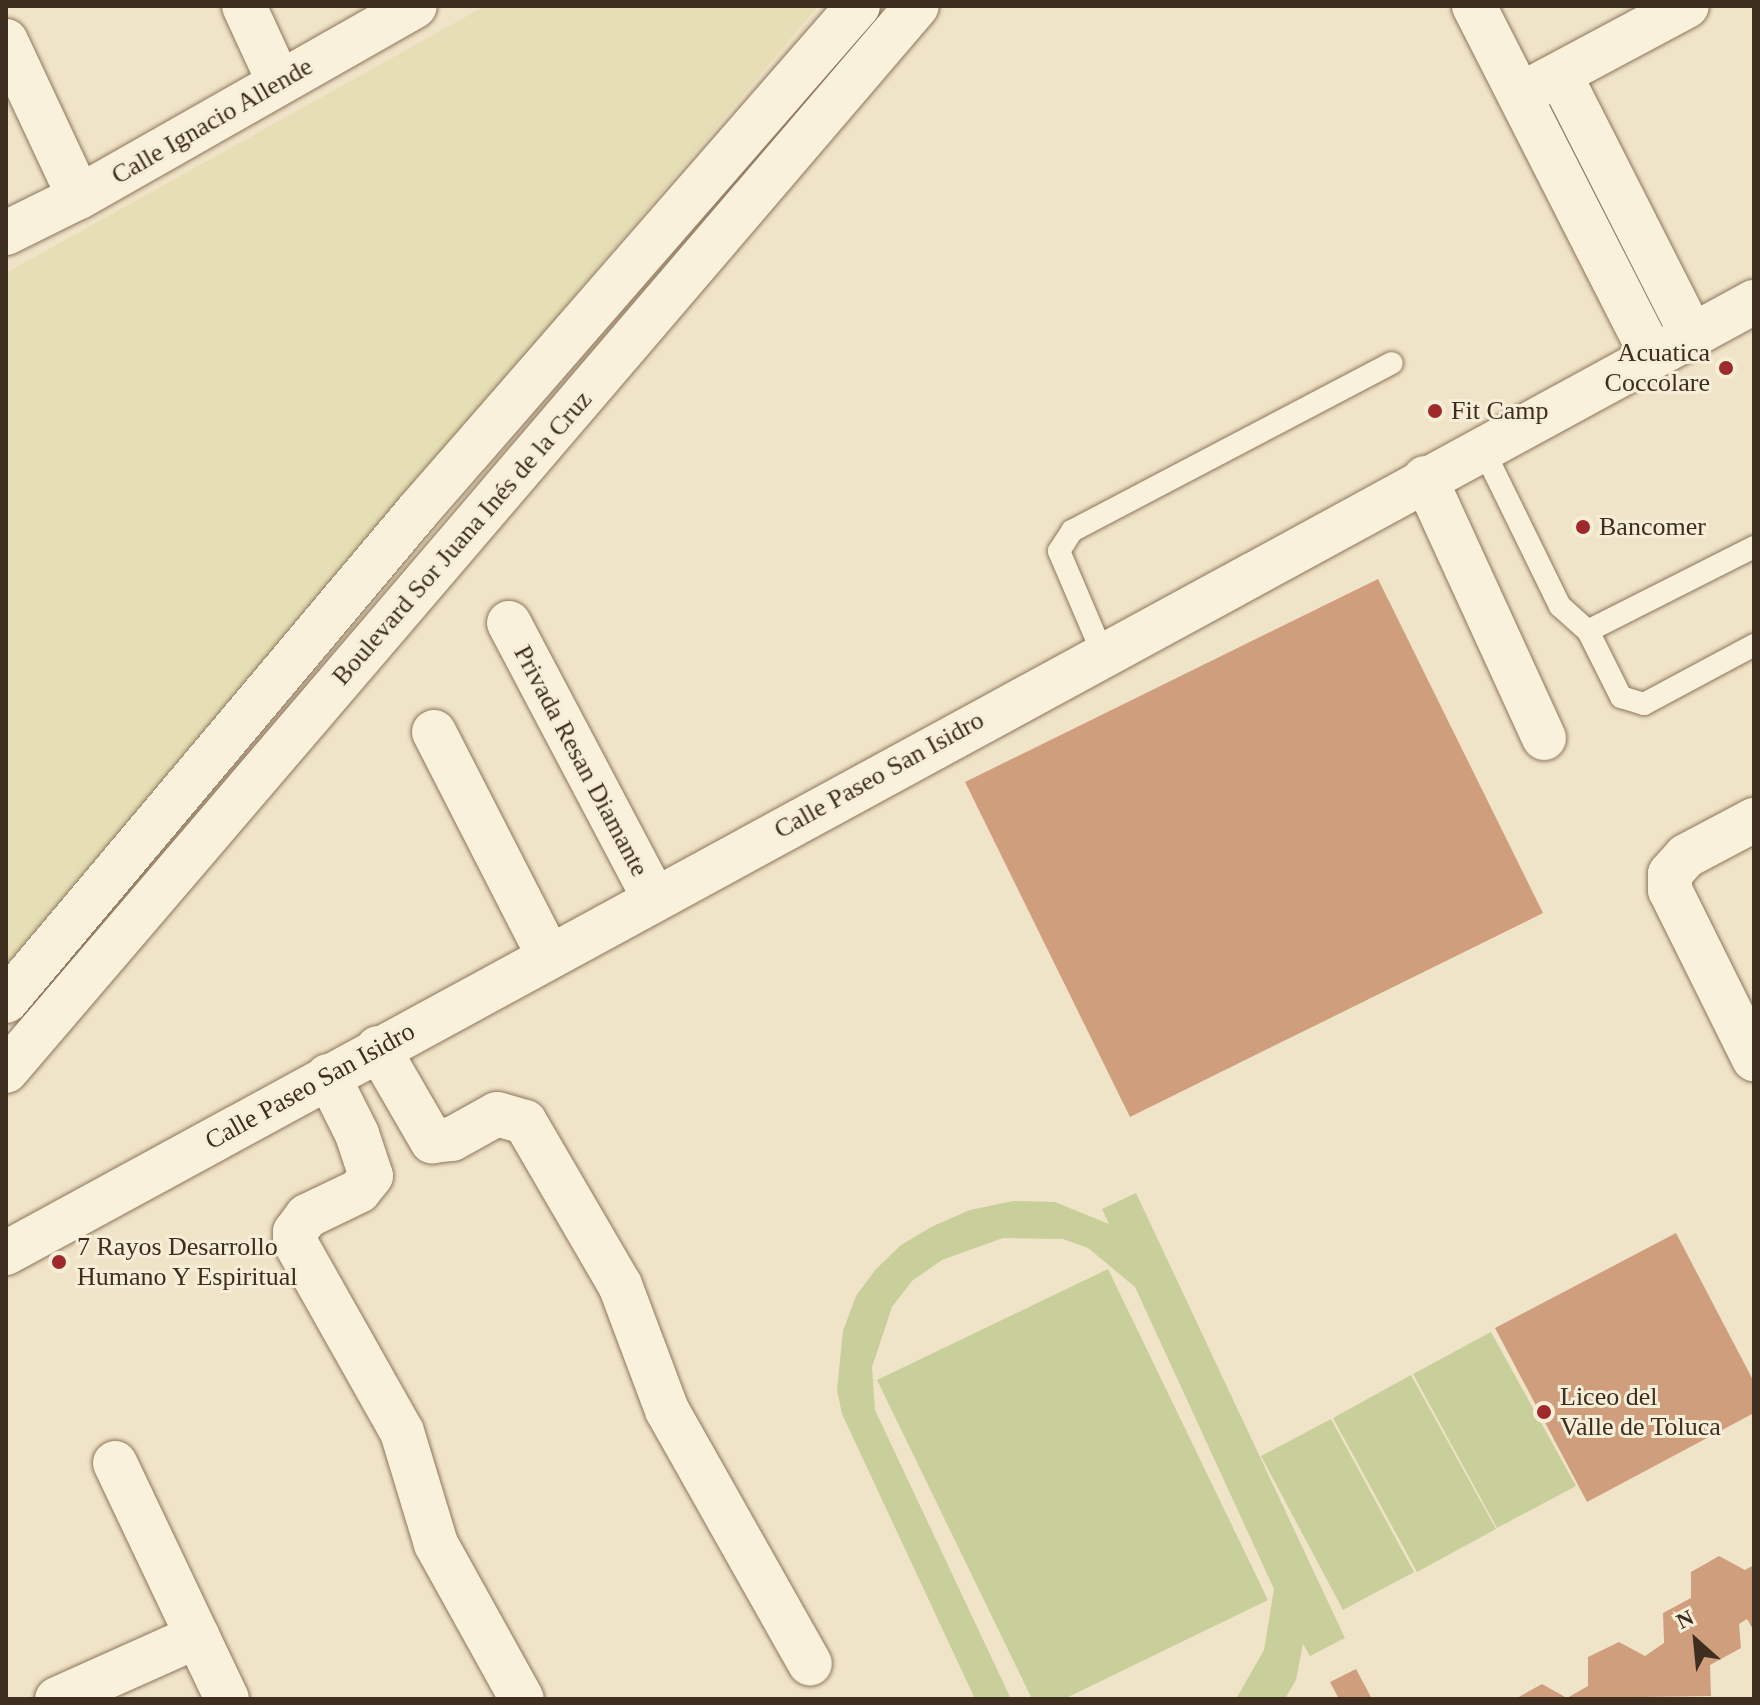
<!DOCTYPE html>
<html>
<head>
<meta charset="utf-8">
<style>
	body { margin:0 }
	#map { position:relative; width:1760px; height:1705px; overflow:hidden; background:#f0e4c8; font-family:Georgia,serif }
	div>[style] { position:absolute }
	.farmland>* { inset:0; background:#e6deb5 }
	.green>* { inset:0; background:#c9cf9b }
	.building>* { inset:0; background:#cf9f7d }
	.roads { filter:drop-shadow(0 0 2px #8d765c) drop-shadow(0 0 2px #8d765c) }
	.lane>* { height:22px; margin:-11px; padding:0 11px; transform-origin:11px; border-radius:11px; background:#faf1dc }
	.street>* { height:44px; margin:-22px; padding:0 22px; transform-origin:22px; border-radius:22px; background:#faf1dc }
	.secondary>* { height:44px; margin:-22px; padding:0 22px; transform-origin:22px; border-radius:22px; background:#faf1dc }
	.dots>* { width:22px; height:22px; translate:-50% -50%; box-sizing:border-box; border:4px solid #f7eed8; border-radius:50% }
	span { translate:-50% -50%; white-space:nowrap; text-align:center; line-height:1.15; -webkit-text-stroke:6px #f7eed8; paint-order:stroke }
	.street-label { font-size:26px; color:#3d2e20 }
	.poi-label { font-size:26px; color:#3d2e20 }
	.right { translate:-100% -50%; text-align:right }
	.left { translate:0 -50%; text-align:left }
	.frame { position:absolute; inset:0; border:8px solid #3d2e20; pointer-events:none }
	.north { position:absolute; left:1656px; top:1601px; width:80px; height:80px; -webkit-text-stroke:6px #f7eed8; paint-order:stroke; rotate:333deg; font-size:22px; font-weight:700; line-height:32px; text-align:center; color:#3d2e20 }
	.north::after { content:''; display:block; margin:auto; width:28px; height:36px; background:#3d2e20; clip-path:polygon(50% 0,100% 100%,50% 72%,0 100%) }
</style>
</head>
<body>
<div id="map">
	<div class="farmland">
		<div style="clip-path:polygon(485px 6px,818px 6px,6px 972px,6px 273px)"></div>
	</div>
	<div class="green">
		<div style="clip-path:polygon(1136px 1193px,1345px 1638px,1310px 1656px,1303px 1644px,1296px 1680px,1285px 1699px,1236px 1699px,1264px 1650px,1274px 1589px,1135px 1287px,1088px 1248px,1063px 1239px,1003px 1238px,942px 1260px,912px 1281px,892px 1307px,872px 1367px,875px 1410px,1011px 1699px,975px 1699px,842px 1414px,837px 1390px,843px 1331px,856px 1296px,876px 1269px,901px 1245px,933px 1226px,970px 1210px,1013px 1201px,1055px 1202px,1109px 1224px,1102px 1209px)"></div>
		<div style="clip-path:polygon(1108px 1269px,1268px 1600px,1064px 1699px,1032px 1699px,877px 1380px)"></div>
		<div style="clip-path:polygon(1491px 1332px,1576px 1486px,1497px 1528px,1413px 1374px)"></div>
		<div style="clip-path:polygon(1411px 1375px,1496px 1529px,1417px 1572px,1333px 1418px)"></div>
		<div style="clip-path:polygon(1331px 1419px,1414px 1572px,1343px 1610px,1261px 1456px)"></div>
	</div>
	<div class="building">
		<div style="clip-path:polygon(1378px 579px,1543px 913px,1130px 1117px,965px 782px)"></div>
		<div style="clip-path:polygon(1676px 1233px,1754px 1382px,1754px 1413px,1587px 1502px,1495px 1328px)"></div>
		<div style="clip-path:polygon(1719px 1556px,1745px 1570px,1754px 1565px,1754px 1631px,1747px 1619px,1739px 1624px,1741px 1648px,1710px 1665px,1711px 1696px,1515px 1699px,1542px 1684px,1567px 1698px,1588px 1686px,1588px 1657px,1619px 1642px,1645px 1656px,1664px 1643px,1663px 1613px,1691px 1598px,1691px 1572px)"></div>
		<div style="clip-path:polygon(1356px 1669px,1372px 1699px,1339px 1699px,1330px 1682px)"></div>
	</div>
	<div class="roads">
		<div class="lane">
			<div style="left:1482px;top:447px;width:177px;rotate:63.9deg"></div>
			<div style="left:1560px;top:606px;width:38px;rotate:42deg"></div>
			<div style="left:1754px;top:547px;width:186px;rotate:153.2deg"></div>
			<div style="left:1588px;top:631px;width:74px;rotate:63.4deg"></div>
			<div style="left:1621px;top:697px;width:24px;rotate:17deg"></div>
			<div style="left:1644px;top:704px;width:125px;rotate:-28.2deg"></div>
			<div style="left:1102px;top:652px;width:110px;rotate:-113.1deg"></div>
			<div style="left:1059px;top:551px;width:24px;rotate:-57deg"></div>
			<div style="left:1072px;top:531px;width:361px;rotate:-27.7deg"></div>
		</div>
		<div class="street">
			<div style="left:244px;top:6px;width:84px;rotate:65.3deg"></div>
			<div style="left:1474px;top:6px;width:393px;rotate:63deg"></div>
			<div style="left:6px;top:41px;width:172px;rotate:64.9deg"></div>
			<div style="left:1560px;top:75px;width:292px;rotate:63.1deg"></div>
			<div style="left:1535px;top:87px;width:172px;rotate:-28.1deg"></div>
			<div style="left:6px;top:233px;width:81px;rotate:-26.3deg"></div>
			<div style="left:79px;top:197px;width:386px;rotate:-29.6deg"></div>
			<div style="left:1425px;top:478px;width:286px;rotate:65.4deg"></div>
			<div style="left:509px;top:623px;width:311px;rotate:62.2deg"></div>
			<div style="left:434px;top:732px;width:250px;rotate:62.9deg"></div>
			<div style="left:1754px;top:820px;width:77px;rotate:152.1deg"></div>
			<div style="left:1686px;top:856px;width:24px;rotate:132deg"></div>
			<div style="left:1670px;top:874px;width:16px;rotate:90deg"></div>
			<div style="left:1670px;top:890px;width:189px;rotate:63.6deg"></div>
			<div style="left:378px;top:1048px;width:108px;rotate:59.9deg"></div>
			<div style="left:432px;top:1141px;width:20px;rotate:-6deg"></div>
			<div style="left:452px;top:1139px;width:51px;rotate:-29.1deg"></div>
			<div style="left:497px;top:1114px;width:29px;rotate:16deg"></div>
			<div style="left:525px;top:1122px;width:189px;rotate:59.8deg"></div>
			<div style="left:620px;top:1285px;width:134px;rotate:69.4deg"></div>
			<div style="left:667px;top:1410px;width:291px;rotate:60.6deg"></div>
			<div style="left:328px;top:1076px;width:65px;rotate:63.4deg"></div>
			<div style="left:357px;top:1134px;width:44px;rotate:71.6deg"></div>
			<div style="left:371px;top:1176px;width:19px;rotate:129deg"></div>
			<div style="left:359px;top:1191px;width:58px;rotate:154.3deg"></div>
			<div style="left:307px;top:1216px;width:20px;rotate:127deg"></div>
			<div style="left:295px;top:1232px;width:10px;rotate:90deg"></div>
			<div style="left:295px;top:1242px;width:218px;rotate:60.6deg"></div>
			<div style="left:402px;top:1432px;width:117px;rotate:73.1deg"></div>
			<div style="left:436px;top:1544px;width:177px;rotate:61deg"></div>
			<div style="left:115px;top:1463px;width:261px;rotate:64.6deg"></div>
			<div style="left:57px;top:1699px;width:154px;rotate:-24.1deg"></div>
		</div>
		<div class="secondary">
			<div style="left:6px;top:1001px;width:639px;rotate:-49.95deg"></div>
			<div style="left:417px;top:512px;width:671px;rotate:-48.93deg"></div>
			<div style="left:6px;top:1071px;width:1401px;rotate:-49.46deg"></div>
			<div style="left:6px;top:1253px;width:1990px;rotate:-28.55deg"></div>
		</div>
	</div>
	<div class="dots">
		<div style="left:1726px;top:368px;background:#9e2a2b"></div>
		<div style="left:1435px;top:411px;background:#9e2a2b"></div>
		<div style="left:1583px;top:527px;background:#9e2a2b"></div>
		<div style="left:59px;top:1262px;background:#9e2a2b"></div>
		<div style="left:1544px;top:1412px;background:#9e2a2b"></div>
	</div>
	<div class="street-label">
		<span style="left:212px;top:121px;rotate:-30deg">Calle Ignacio Allende</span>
		<span style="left:462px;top:538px;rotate:-49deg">Boulevard Sor Juana Inés de la Cruz</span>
		<span style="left:581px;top:761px;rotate:62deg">Privada Resan Diamante</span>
		<span style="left:879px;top:775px;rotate:-29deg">Calle Paseo San Isidro</span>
		<span style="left:310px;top:1086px;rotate:-29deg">Calle Paseo San Isidro</span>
	</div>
	<div class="poi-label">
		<span class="right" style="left:1710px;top:368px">Acuatica<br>Coccolare</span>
		<span class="left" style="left:1451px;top:411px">Fit Camp</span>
		<span class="left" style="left:1599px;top:527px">Bancomer</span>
		<span class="left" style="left:77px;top:1262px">7 Rayos Desarrollo<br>Humano Y Espiritual</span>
		<span class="left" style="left:1560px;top:1412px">Liceo del<br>Valle de Toluca</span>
	</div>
	<div class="frame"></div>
	<div class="north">N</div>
</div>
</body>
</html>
